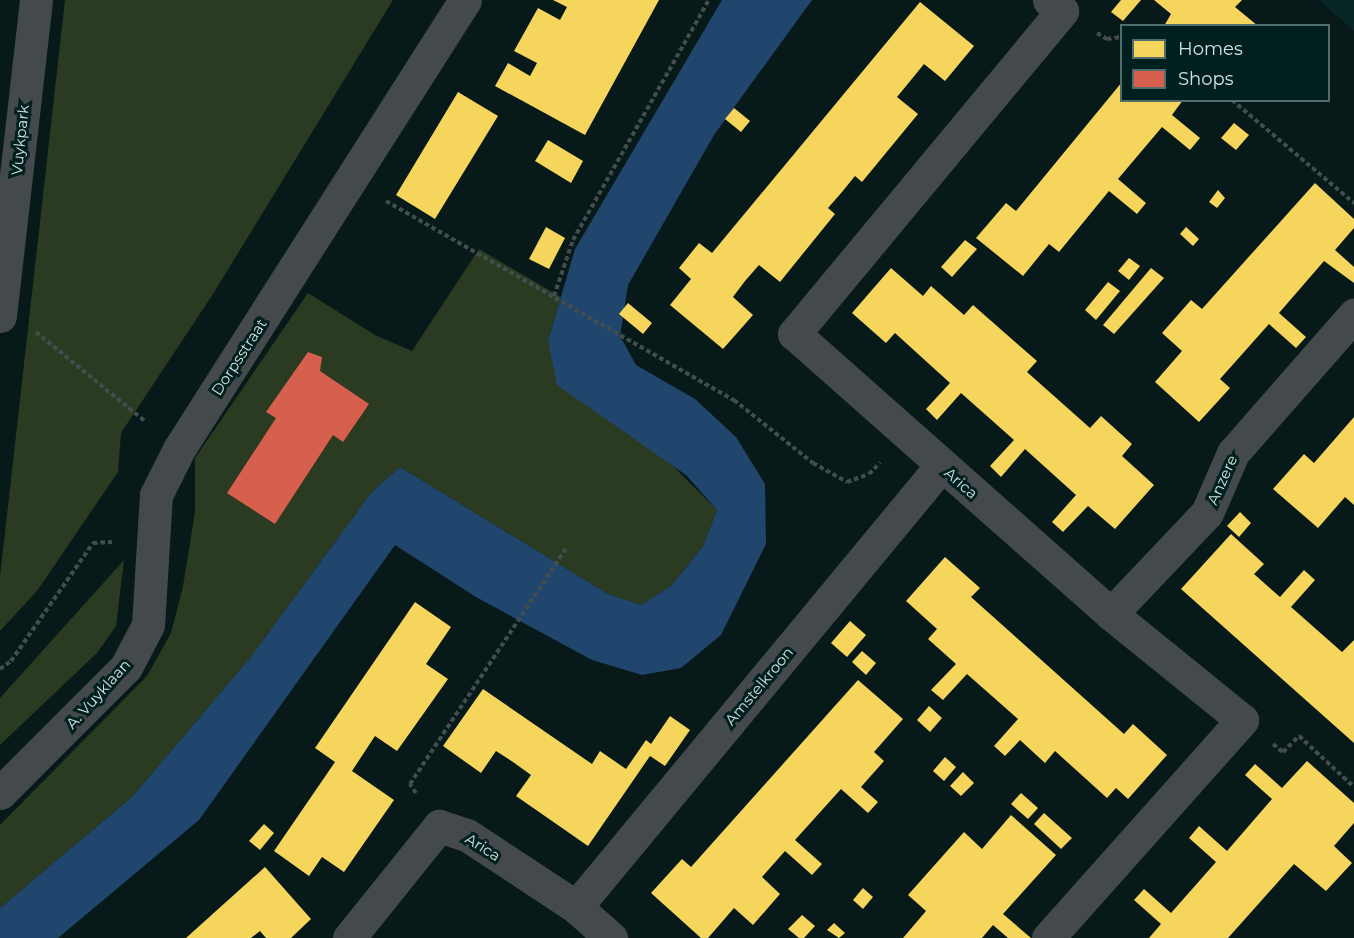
<!DOCTYPE html>
<html>
<head>
<meta charset="utf-8">
<style>
	body { margin:0 }
	#map { position:relative; width:1354px; height:938px; overflow:hidden; background:#071918; font-family:Montserrat,sans-serif }
	div>[style] { position:absolute }
	.built>* { inset:0; background:#072625 }
	.green>* { inset:0; background:#2a3b21 }
	.water>* { inset:0; background:#21466d }
	.homes>* { inset:0; background:#f6d55c }
	.shops>* { inset:0; background:#d6604d }
	.path>* { height:4px; margin-top:-2px; transform-origin:0; background:repeating-linear-gradient(90deg,#444d4d 0 4.5px,transparent 0 7.5px) }
	.minor>* { height:33px; margin:-16.5px; padding:0 16.5px; transform-origin:16.5px; border-radius:16.5px; background:#444a4c }
	span { translate:-50% -50%; white-space:nowrap; text-align:center; line-height:1.15; -webkit-text-stroke:6px #00201f; paint-order:stroke }
	.street-label { font-size:15px; color:#d0e1e0 }
	.legend { position:absolute; left:1120px; top:24px; width:210px; height:78px; box-sizing:border-box; background:#00201f; border:2px solid #536d6c; margin:0; padding:8px 10px; list-style:none; font-size:18px; color:#d0e1e0 }
	.legend li { display:flex; align-items:center; gap:12px; height:30px }
	.legend b { width:30px; border:2px solid #536d6c }
</style>
</head>
<body>
<div id="map">
	<div class="built">
		<div style="clip-path:polygon(1319px 0,1354px 0,1354px 31px)"></div>
	</div>
	<div class="green">
		<div style="clip-path:polygon(65px 0,393px 0,213px 294px,121px 433px,118px 472px,37px 591px,0 631px,0 577px)"></div>
		<div style="clip-path:polygon(479px 249px,561px 297px,548px 341px,717px 510px,703px 546px,672px 585px,641px 605px,608px 594px,400px 467px,371px 493px,250px 658px,132px 797px,0 908px,0 825px,147px 676px,171px 633px,183px 586px,195px 512px,195px 458px,308px 293px,375px 335px,412px 351px)"></div>
		<div style="clip-path:polygon(124px 560px,116px 626px,97px 653px,0 745px,0 698px)"></div>
	</div>
	<div class="water">
		<div style="clip-path:polygon(722px 0,812px 0,714px 135px,628px 285px,620px 336px,636px 365px,695px 399px,736px 437px,765px 484px,766px 544px,721px 635px,681px 668px,642px 675px,592px 660px,476px 597px,395px 545px,199px 820px,58px 938px,0 938px,0 908px,132px 797px,250px 658px,371px 493px,400px 467px,608px 594px,641px 605px,672px 585px,703px 546px,717px 510px,686px 475px,557px 385px,548px 341px,575px 249px)"></div>
	</div>
	<div class="homes">
		<div style="clip-path:polygon(553px 0,659px 0,585px 135px,495px 86px,508px 63px,530px 76px,537px 63px,514px 51px,538px 8px,560px 20px,567px 7px)"></div>
		<div style="clip-path:polygon(1121px 0,1141px 0,1123px 21px,1111px 12px)"></div>
		<div style="clip-path:polygon(1154px 0,1242px 0,1235px 7px,1258px 26px,1164px 26px,1171px 14px)"></div>
		<div style="clip-path:polygon(920px 2px,974px 46px,945px 81px,924px 64px,911px 80px,897px 97px,918px 114px,862px 182px,855px 176px,842px 192px,828px 208px,835px 214px,780px 282px,759px 265px,745px 281px,733px 297px,753px 315px,723px 349px,670px 305px,691px 279px,679px 268px,699px 243px,712px 253px)"></div>
		<div style="clip-path:polygon(1122px 82px,1122px 100px,1183px 100px,1172px 115px,1200px 138px,1190px 150px,1162px 127px,1118px 179px,1146px 203px,1137px 214px,1109px 191px,1059px 252px,1049px 244px,1023px 276px,976px 238px,1006px 203px,1016px 211px)"></div>
		<div style="clip-path:polygon(458px 92px,498px 116px,435px 219px,396px 195px)"></div>
		<div style="clip-path:polygon(734px 108px,750px 121px,741px 132px,725px 119px)"></div>
		<div style="clip-path:polygon(1234px 123px,1249px 135px,1236px 150px,1221px 138px)"></div>
		<div style="clip-path:polygon(548px 140px,583px 161px,571px 183px,535px 161px)"></div>
		<div style="clip-path:polygon(1315px 183px,1354px 219px,1354px 228px,1335px 250px,1354px 267px,1354px 283px,1324px 261px,1279px 313px,1306px 337px,1296px 348px,1269px 324px,1220px 379px,1230px 388px,1199px 422px,1155px 382px,1182px 351px,1162px 333px,1191px 300px,1202px 309px)"></div>
		<div style="clip-path:polygon(1218px 190px,1225px 198px,1217px 208px,1209px 202px)"></div>
		<div style="clip-path:polygon(546px 227px,565px 238px,549px 269px,529px 259px)"></div>
		<div style="clip-path:polygon(1186px 227px,1199px 239px,1193px 246px,1180px 234px)"></div>
		<div style="clip-path:polygon(965px 240px,977px 249px,952px 277px,941px 267px)"></div>
		<div style="clip-path:polygon(1129px 258px,1140px 266px,1129px 280px,1118px 271px)"></div>
		<div style="clip-path:polygon(891px 268px,923px 296px,931px 286px,964px 315px,973px 305px,1037px 361px,1027px 372px,1090px 428px,1101px 416px,1132px 444px,1122px 456px,1154px 485px,1115px 529px,1088px 506px,1063px 532px,1052px 522px,1076px 495px,1025px 449px,1001px 477px,990px 466px,1014px 440px,961px 393px,937px 420px,926px 409px,950px 383px,895px 333px,886px 343px,852px 313px)"></div>
		<div style="clip-path:polygon(1151px 268px,1164px 278px,1114px 334px,1103px 325px)"></div>
		<div style="clip-path:polygon(1108px 282px,1120px 291px,1096px 320px,1085px 310px)"></div>
		<div style="clip-path:polygon(628px 303px,652px 323px,643px 334px,619px 314px)"></div>
		<div style="clip-path:polygon(1354px 417px,1354px 505px,1345px 497px,1318px 528px,1273px 489px,1304px 454px,1314px 463px)"></div>
		<div style="clip-path:polygon(1240px 512px,1251px 523px,1239px 537px,1227px 526px)"></div>
		<div style="clip-path:polygon(1231px 534px,1264px 564px,1254px 574px,1280px 597px,1304px 570px,1315px 580px,1291px 607px,1342px 652px,1354px 640px,1354px 743px,1181px 589px)"></div>
		<div style="clip-path:polygon(945px 557px,980px 588px,971px 597px,1124px 734px,1133px 724px,1167px 755px,1128px 799px,1116px 788px,1107px 798px,1055px 751px,1045px 763px,1020px 740px,1005px 756px,994px 746px,1018px 719px,967px 674px,943px 700px,931px 690px,956px 664px,928px 639px,937px 629px,906px 601px)"></div>
		<div style="clip-path:polygon(415px 602px,451px 627px,426px 664px,448px 679px,397px 751px,375px 736px,352px 771px,394px 800px,344px 872px,322px 857px,309px 876px,274px 851px,335px 762px,315px 748px)"></div>
		<div style="clip-path:polygon(850px 621px,866px 635px,847px 657px,831px 643px)"></div>
		<div style="clip-path:polygon(862px 651px,876px 663px,866px 675px,852px 662px)"></div>
		<div style="clip-path:polygon(858px 680px,903px 719px,874px 752px,884px 761px,861px 787px,878px 802px,868px 813px,841px 789px,795px 840px,822px 864px,812px 875px,785px 851px,762px 877px,780px 894px,753px 925px,734px 908px,708px 938px,701px 938px,651px 893px,682px 859px,691px 867px)"></div>
		<div style="clip-path:polygon(483px 689px,592px 764px,600px 751px,626px 769px,646px 740px,651px 744px,670px 716px,690px 730px,665px 766px,650px 756px,588px 846px,516px 796px,531px 775px,513px 762px,496px 751px,481px 773px,443px 746px)"></div>
		<div style="clip-path:polygon(929px 706px,942px 718px,930px 732px,917px 720px)"></div>
		<div style="clip-path:polygon(945px 757px,956px 767px,944px 781px,933px 771px)"></div>
		<div style="clip-path:polygon(1307px 761px,1354px 803px,1354px 823px,1334px 846px,1352px 863px,1326px 891px,1294px 864px,1228px 938px,1149px 938px,1161px 924px,1134px 900px,1144px 889px,1171px 913px,1216px 862px,1189px 838px,1199px 826px,1227px 851px,1272px 799px,1245px 775px,1255px 764px,1282px 788px)"></div>
		<div style="clip-path:polygon(963px 772px,974px 783px,961px 796px,950px 786px)"></div>
		<div style="clip-path:polygon(1021px 793px,1038px 808px,1028px 819px,1011px 804px)"></div>
		<div style="clip-path:polygon(1044px 813px,1072px 838px,1061px 849px,1034px 824px)"></div>
		<div style="clip-path:polygon(1011px 815px,1056px 855px,1003px 914px,1031px 938px,1008px 938px,993px 925px,982px 938px,903px 938px,926px 911px,908px 895px,964px 832px,982px 849px)"></div>
		<div style="clip-path:polygon(264px 824px,274px 833px,260px 850px,249px 841px)"></div>
		<div style="clip-path:polygon(265px 867px,311px 919px,291px 938px,266px 938px,260px 931px,251px 938px,186px 938px)"></div>
		<div style="clip-path:polygon(863px 888px,873px 897px,863px 909px,853px 900px)"></div>
		<div style="clip-path:polygon(802px 915px,815px 926px,804px 938px,799px 938px,788px 929px)"></div>
		<div style="clip-path:polygon(834px 923px,845px 933px,839px 938px,827px 930px)"></div>
	</div>
	<div class="shops">
		<div style="clip-path:polygon(308px 352px,322px 357px,320px 371px,369px 404px,343px 442px,333px 435px,275px 524px,227px 493px,276px 418px,266px 412px)"></div>
	</div>
	<div class="path">
		<div style="left:1097px;top:33px;width:12px;rotate:31deg"></div>
		<div style="left:1107px;top:39px;width:15px;rotate:-8deg"></div>
		<div style="left:1232px;top:100px;width:160px;rotate:40.2deg"></div>
		<div style="left:386px;top:201px;width:401px;rotate:29.8deg"></div>
		<div style="left:734px;top:400px;width:101px;rotate:38.6deg"></div>
		<div style="left:813px;top:463px;width:39px;rotate:29deg"></div>
		<div style="left:847px;top:482px;width:23px;rotate:-20deg"></div>
		<div style="left:869px;top:474px;width:16px;rotate:-45deg"></div>
		<div style="left:554px;top:296px;width:59px;rotate:-71.3deg"></div>
		<div style="left:573px;top:240px;width:276px;rotate:-60.5deg"></div>
		<div style="left:36px;top:332px;width:142px;rotate:39.3deg"></div>
		<div style="left:0;top:669px;width:14px;rotate:-36deg"></div>
		<div style="left:11px;top:661px;width:144px;rotate:-55.2deg"></div>
		<div style="left:93px;top:543px;width:19px;rotate:-3deg"></div>
		<div style="left:1273px;top:744px;width:13px;rotate:39deg"></div>
		<div style="left:1283px;top:752px;width:23px;rotate:-45deg"></div>
		<div style="left:1299px;top:736px;width:75px;rotate:42.8deg"></div>
		<div style="left:416px;top:793px;width:11px;rotate:-124deg"></div>
		<div style="left:410px;top:784px;width:283px;rotate:-56.5deg"></div>
	</div>
	<div class="minor">
		<div style="left:0;top:316px;width:318px;rotate:-83.5deg"></div>
		<div style="left:1111px;top:614px;width:139px;rotate:-46.5deg"></div>
		<div style="left:1207px;top:513px;width:65px;rotate:-66.6deg"></div>
		<div style="left:1233px;top:453px;width:184px;rotate:-48.8deg"></div>
		<div style="left:0;top:793px;width:178px;rotate:-45deg"></div>
		<div style="left:126px;top:667px;width:47px;rotate:-62.4deg"></div>
		<div style="left:148px;top:625px;width:130px;rotate:-86.5deg"></div>
		<div style="left:156px;top:495px;width:51px;rotate:-63.4deg"></div>
		<div style="left:179px;top:449px;width:532px;rotate:-57.5deg"></div>
		<div style="left:576px;top:907px;width:572px;rotate:-50.39deg"></div>
		<div style="left:349px;top:938px;width:144px;rotate:-51.2deg"></div>
		<div style="left:439px;top:826px;width:29px;rotate:18deg"></div>
		<div style="left:467px;top:835px;width:131px;rotate:33.4deg"></div>
		<div style="left:576px;top:907px;width:47px;rotate:41.5deg"></div>
		<div style="left:1048px;top:938px;width:292px;rotate:-48.3deg"></div>
		<div style="left:1242px;top:720px;width:169px;rotate:-141deg"></div>
		<div style="left:1111px;top:614px;width:423px;rotate:-138.5deg"></div>
		<div style="left:794px;top:334px;width:420px;rotate:-50.3deg"></div>
		<div style="left:1062px;top:11px;width:17px;rotate:-140deg"></div>
	</div>
	<div class="street-label">
		<span style="left:20px;top:140px;rotate:-84deg">Vuykpark</span>
		<span style="left:239px;top:357px;rotate:-57deg">Dorpsstraat</span>
		<span style="left:1222px;top:480px;rotate:-66deg">Anzere</span>
		<span style="left:961px;top:483px;rotate:41deg">Arica</span>
		<span style="left:759px;top:686px;rotate:-50deg">Amstelkroon</span>
		<span style="left:98px;top:694px;rotate:-48deg">A. Vuyklaan</span>
		<span style="left:483px;top:847px;rotate:32deg">Arica</span>
	</div>
	<ul class="legend">
	<li><b style="height:16px;background:#f6d55c"></b>Homes</li>
	<li><b style="height:16px;background:#d6604d"></b>Shops</li>
	</ul>
</div>
</body>
</html>
